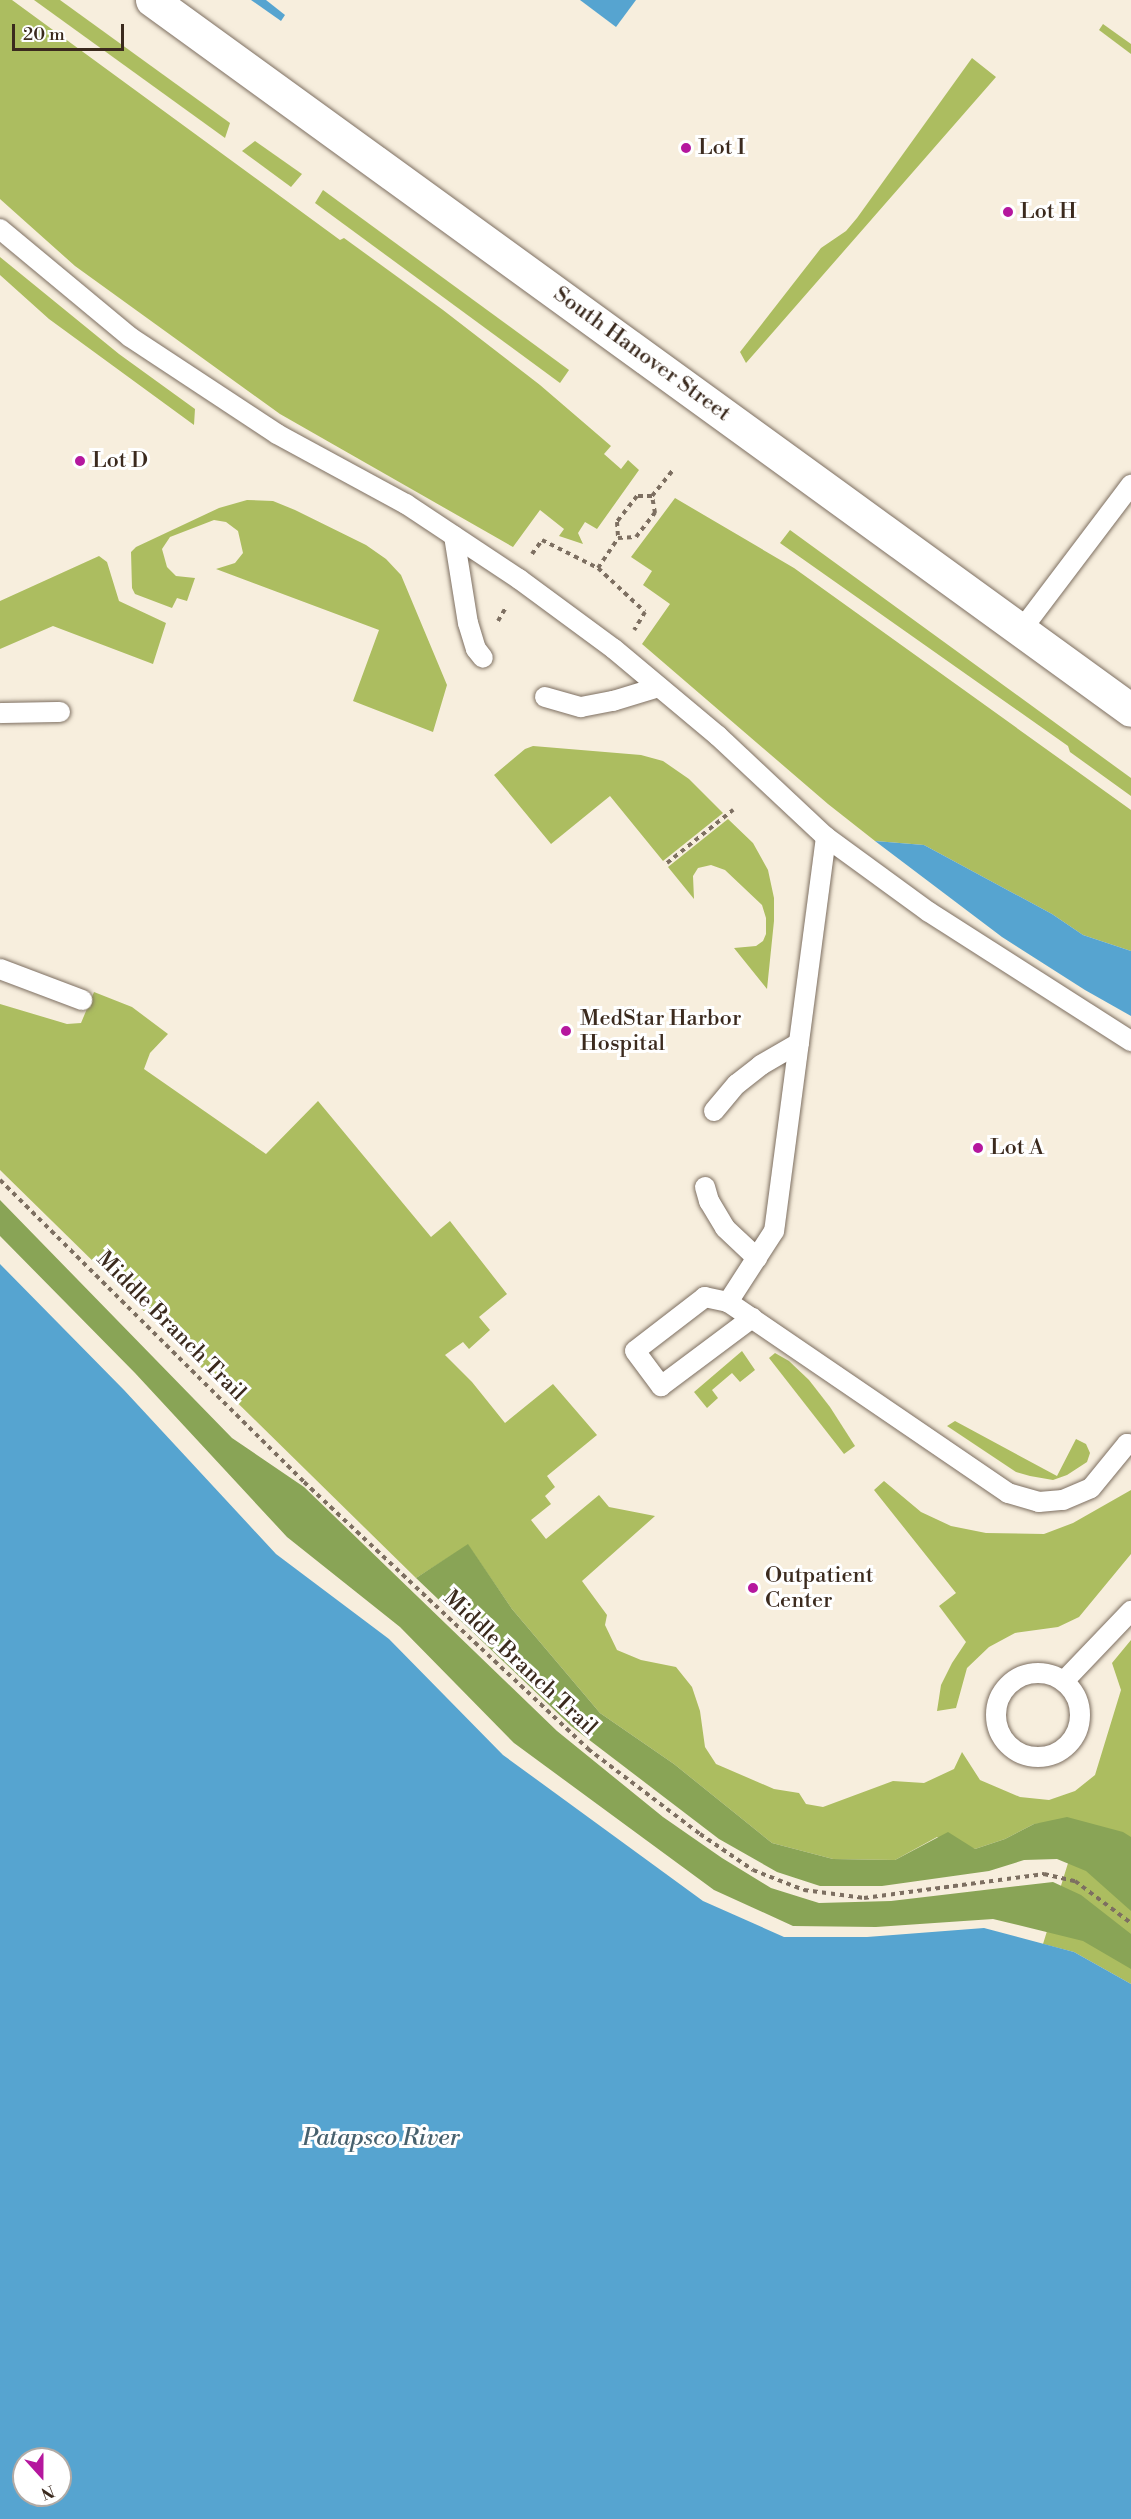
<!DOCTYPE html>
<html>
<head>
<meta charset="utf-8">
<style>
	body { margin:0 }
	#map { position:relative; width:1131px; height:2519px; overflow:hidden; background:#f7eedd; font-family:"Libre Bodoni",serif }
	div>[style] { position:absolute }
	.green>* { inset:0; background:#acbd60 }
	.forest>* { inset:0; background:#89a456 }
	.water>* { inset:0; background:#56a4d0 }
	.path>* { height:4px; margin-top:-2px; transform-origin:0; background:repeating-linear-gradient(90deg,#7d6f61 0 4.5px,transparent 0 9px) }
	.roads { filter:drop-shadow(0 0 2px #7d6f61) drop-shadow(0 0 2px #7d6f61) }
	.lane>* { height:20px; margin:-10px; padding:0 10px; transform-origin:10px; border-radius:10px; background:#fff }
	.lane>.ring { margin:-10px; padding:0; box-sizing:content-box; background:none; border:20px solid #fff; border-radius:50% }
	.primary>* { height:33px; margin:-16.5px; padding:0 16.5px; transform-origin:16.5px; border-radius:16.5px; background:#fff }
	.dots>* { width:16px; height:16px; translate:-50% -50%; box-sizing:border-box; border:3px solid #fff; border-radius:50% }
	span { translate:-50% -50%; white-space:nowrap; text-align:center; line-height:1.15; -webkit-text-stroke:6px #fff; paint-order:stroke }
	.poi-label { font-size:22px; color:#3b2a1e }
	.left { translate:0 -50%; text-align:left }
	.street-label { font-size:22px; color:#3b2a1e }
	.water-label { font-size:24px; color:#47616e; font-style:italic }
	.north { position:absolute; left:12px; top:2447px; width:60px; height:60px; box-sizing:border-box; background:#fff; border:2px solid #b1aaa5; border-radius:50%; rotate:159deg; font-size:16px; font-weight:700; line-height:24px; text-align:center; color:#3b2a1e }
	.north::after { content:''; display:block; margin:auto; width:21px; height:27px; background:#b5179e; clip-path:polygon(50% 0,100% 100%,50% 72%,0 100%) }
	.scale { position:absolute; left:12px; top:24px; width:112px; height:27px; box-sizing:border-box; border:3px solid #3b2a1e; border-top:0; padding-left:8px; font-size:18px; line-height:21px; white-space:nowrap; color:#3b2a1e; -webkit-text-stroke:4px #fff; paint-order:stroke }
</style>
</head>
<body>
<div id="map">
	<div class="green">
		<div style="clip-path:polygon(0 0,12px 0,340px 240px,344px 238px,443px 310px,540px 385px,611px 446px,604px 454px,621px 469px,628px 460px,639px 470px,597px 529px,585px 522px,578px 533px,583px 544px,559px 536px,564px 529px,540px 510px,513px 547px,280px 414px,75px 266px,0 199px)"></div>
		<div style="clip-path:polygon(34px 0,60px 0,230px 123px,225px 138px)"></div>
		<div style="clip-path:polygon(1103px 24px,1131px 44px,1131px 54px,1099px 30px)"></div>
		<div style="clip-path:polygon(972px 58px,996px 77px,746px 363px,740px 352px,821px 248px,846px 231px,857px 218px)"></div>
		<div style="clip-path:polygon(255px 141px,302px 174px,291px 187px,242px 151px)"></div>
		<div style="clip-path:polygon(323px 190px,569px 370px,560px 383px,315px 203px)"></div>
		<div style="clip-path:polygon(0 257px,119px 354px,195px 409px,194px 425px,49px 319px,0 275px)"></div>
		<div style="clip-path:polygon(675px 498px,794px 568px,1131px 810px,1131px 951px,1083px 935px,1052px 914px,924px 845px,875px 841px,828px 804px,642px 644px,670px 604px,643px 585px,652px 571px,631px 557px)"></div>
		<div style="clip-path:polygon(247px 500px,273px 501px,295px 510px,366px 545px,386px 559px,401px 575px,447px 685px,433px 732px,353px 701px,379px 630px,216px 569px,235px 563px,243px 553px,238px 531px,226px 522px,214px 520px,170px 537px,162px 549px,167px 567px,176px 576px,195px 578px,187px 601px,177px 598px,172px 608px,135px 594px,132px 588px,131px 552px,136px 547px,219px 508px)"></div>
		<div style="clip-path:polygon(790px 530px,1131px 778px,1131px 796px,1070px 752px,1068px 746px,780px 543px)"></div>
		<div style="clip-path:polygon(99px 556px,107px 562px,119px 601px,166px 623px,153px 664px,53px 626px,0 649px,0 601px)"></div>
		<div style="clip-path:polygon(533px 746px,641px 755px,663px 761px,689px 779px,723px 813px,663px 861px,610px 796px,551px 844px,494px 775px,525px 749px)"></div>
		<div style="clip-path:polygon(728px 819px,753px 843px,768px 870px,774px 898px,774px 921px,767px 989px,734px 948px,756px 946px,763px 941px,766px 934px,766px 918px,762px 905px,725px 870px,711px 865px,698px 868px,693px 876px,694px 899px,668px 867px)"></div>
		<div style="clip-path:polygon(94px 992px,132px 1007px,168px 1034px,150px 1053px,144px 1069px,266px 1154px,318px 1101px,431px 1237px,450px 1221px,507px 1294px,479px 1317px,490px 1330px,469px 1349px,463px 1342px,445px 1355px,472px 1382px,505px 1423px,553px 1384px,597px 1435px,547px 1476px,555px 1487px,545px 1496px,551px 1504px,531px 1520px,546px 1539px,599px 1495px,609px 1507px,655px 1516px,582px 1581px,607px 1615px,605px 1625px,617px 1650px,641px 1660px,676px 1667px,692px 1687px,700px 1711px,705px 1747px,716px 1764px,774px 1789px,799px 1793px,806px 1804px,823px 1807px,893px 1781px,924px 1783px,954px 1769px,962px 1752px,980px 1780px,1020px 1797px,1049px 1800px,1075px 1791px,1095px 1775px,1121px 1690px,1112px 1663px,1131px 1640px,1131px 1984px,1074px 1952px,1043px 1944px,1081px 1821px,1034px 1824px,1005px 1839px,975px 1849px,937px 1837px,895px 1860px,833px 1859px,772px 1843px,674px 1764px,600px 1713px,512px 1609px,468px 1545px,416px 1578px,0 1170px,0 1004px,67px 1024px,81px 1023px)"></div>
		<div style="clip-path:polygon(742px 1351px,755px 1370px,740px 1382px,732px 1373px,712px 1390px,718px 1398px,707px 1408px,694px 1392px)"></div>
		<div style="clip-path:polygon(775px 1353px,789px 1361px,809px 1380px,830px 1407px,855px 1446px,844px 1454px,769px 1358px)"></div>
		<div style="clip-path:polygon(955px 1421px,1057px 1476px,1076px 1439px,1086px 1444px,1090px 1453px,1087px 1462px,1067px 1475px,1053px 1480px,1030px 1476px,1016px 1472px,947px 1426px)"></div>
		<div style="clip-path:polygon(884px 1481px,921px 1512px,951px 1526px,986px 1533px,1044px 1534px,1073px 1523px,1131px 1490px,1131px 1554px,1079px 1617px,1058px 1627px,1015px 1633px,989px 1647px,967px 1668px,956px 1708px,937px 1711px,941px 1685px,952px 1663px,966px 1642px,939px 1606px,956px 1593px,874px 1490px)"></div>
	</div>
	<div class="forest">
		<div style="clip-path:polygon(0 1200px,232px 1438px,304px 1487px,557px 1731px,663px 1817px,722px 1858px,771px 1888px,819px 1903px,891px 1901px,1053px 1882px,1081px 1895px,1131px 1934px,1131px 1969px,1083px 1941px,993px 1919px,876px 1927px,793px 1926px,714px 1890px,514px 1743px,400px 1627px,287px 1537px,135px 1373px,0 1236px)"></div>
		<div style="clip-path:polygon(468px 1544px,512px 1609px,600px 1713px,674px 1764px,772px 1843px,833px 1859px,895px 1860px,948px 1832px,975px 1849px,1005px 1839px,1034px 1824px,1067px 1817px,1123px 1832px,1131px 1837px,1131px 1911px,1086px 1871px,1057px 1859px,1024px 1860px,989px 1871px,882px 1886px,820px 1886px,777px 1872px,719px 1839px,571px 1726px,416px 1578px)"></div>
	</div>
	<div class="water">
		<div style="clip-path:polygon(251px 0,266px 0,285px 15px,281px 21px)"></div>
		<div style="clip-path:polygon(580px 0,636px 0,616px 27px)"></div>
		<div style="clip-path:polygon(875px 841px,924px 845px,1052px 914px,1083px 935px,1131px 951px,1131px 1016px,1085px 990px,1002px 937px)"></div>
		<div style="clip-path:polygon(evenodd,0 1264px,124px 1390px,276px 1554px,389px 1639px,503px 1755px,703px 1901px,784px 1937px,867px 1937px,984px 1928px,1074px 1952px,1131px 1984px,1131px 2519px,0 2519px,0 1264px,24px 2459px,60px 2459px,60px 2495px,24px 2495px,24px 2459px)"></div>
	</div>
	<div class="path">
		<div style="left:652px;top:496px;width:15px;rotate:180deg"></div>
		<div style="left:637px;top:496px;width:33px;rotate:128deg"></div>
		<div style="left:617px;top:522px;width:16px;rotate:86deg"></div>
		<div style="left:618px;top:538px;width:18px;rotate:-3deg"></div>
		<div style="left:636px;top:537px;width:31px;rotate:-52deg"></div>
		<div style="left:655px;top:513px;width:17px;rotate:-100deg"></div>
		<div style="left:652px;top:496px;width:32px;rotate:-51deg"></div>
		<div style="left:532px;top:554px;width:17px;rotate:-54deg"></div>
		<div style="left:542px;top:540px;width:63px;rotate:26.6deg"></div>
		<div style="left:598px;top:568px;width:36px;rotate:-56deg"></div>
		<div style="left:598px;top:568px;width:64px;rotate:43.1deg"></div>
		<div style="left:645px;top:612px;width:21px;rotate:121deg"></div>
		<div style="left:498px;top:621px;width:16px;rotate:-60deg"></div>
		<div style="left:667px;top:863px;width:85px;rotate:-38.8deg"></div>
		<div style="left:0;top:1180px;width:429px;rotate:44.8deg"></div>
		<div style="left:304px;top:1482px;width:390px;rotate:43.2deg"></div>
		<div style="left:588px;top:1749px;width:141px;rotate:37.2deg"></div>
		<div style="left:700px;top:1834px;width:64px;rotate:34.2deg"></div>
		<div style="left:753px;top:1870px;width:55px;rotate:21.4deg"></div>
		<div style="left:804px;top:1890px;width:61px;rotate:7.6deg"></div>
		<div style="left:864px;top:1898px;width:182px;rotate:-7.6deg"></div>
		<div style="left:1044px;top:1874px;width:32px;rotate:13deg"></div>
		<div style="left:1075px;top:1881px;width:70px;rotate:36.9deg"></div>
	</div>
	<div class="roads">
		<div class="lane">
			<div style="left:0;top:229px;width:169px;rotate:39.7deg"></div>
			<div style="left:130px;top:337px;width:176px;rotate:33.4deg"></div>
			<div style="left:277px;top:434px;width:147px;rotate:28.5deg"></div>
			<div style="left:406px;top:504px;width:136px;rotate:33.6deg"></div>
			<div style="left:519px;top:579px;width:118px;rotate:36.4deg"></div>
			<div style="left:614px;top:649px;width:136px;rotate:39.9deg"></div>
			<div style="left:718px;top:736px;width:148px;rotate:43.1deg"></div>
			<div style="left:826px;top:837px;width:127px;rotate:36.1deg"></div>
			<div style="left:929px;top:912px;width:240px;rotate:32.6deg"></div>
			<div style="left:454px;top:536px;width:88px;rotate:80.9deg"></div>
			<div style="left:468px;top:623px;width:27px;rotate:73deg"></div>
			<div style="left:476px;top:649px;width:11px;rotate:52deg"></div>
			<div style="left:1022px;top:629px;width:181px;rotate:-52.9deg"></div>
			<div style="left:545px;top:697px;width:37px;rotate:16deg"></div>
			<div style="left:581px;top:707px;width:33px;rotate:-11deg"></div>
			<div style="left:613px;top:701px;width:48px;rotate:-16.9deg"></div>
			<div style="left:0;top:713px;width:60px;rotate:-1deg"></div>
			<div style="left:826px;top:837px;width:397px;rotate:97.5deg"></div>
			<div style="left:774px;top:1231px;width:85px;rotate:122.9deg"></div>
			<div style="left:728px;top:1302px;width:339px;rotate:34.3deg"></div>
			<div style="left:1008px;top:1493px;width:32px;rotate:16deg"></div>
			<div style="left:1039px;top:1502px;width:24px;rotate:-5deg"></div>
			<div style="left:1063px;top:1500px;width:30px;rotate:-23deg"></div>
			<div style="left:1091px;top:1488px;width:57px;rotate:-50.7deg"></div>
			<div style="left:1127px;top:1444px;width:4px;rotate:14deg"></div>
			<div style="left:0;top:969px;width:88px;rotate:20.7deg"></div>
			<div style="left:714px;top:1111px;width:35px;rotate:-50deg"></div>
			<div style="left:737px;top:1084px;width:31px;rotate:-38deg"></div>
			<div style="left:761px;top:1065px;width:44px;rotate:-30.1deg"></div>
			<div style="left:705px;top:1187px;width:15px;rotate:74deg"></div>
			<div style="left:709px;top:1201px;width:31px;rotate:59deg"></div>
			<div style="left:725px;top:1228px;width:44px;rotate:43.2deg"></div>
			<div style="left:728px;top:1302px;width:24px;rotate:-168deg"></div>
			<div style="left:705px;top:1297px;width:88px;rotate:142.4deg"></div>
			<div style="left:635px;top:1351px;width:44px;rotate:53.4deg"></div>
			<div style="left:661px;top:1386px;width:114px;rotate:-36.8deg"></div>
			<div class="ring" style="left:996px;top:1673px;width:64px;height:64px"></div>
			<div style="left:1064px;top:1681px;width:97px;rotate:-46.3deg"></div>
		</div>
		<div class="primary">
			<div style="left:152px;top:0;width:1209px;rotate:35.95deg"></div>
		</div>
	</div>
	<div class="dots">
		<div style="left:686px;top:148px;background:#b5179e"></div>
		<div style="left:1008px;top:212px;background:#b5179e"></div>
		<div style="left:80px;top:461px;background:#b5179e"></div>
		<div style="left:566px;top:1031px;background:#b5179e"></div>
		<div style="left:978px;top:1148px;background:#b5179e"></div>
		<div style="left:753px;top:1588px;background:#b5179e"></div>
	</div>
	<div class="poi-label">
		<span class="left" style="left:698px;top:148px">Lot I</span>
		<span class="left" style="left:1020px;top:212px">Lot H</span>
		<span class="left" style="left:92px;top:461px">Lot D</span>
		<span class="left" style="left:580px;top:1031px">MedStar Harbor<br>Hospital</span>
		<span class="left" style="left:990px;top:1148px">Lot A</span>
		<span class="left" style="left:765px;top:1588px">Outpatient<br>Center</span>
	</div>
	<div class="street-label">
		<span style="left:642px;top:354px;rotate:36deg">South Hanover Street</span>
		<span style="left:171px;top:1326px;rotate:45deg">Middle Branch Trail</span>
		<span style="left:520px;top:1663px;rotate:43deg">Middle Branch Trail</span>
	</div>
	<div class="water-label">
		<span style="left:381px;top:2139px">Patapsco River</span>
	</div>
	<div class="north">N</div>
	<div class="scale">20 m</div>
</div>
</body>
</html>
